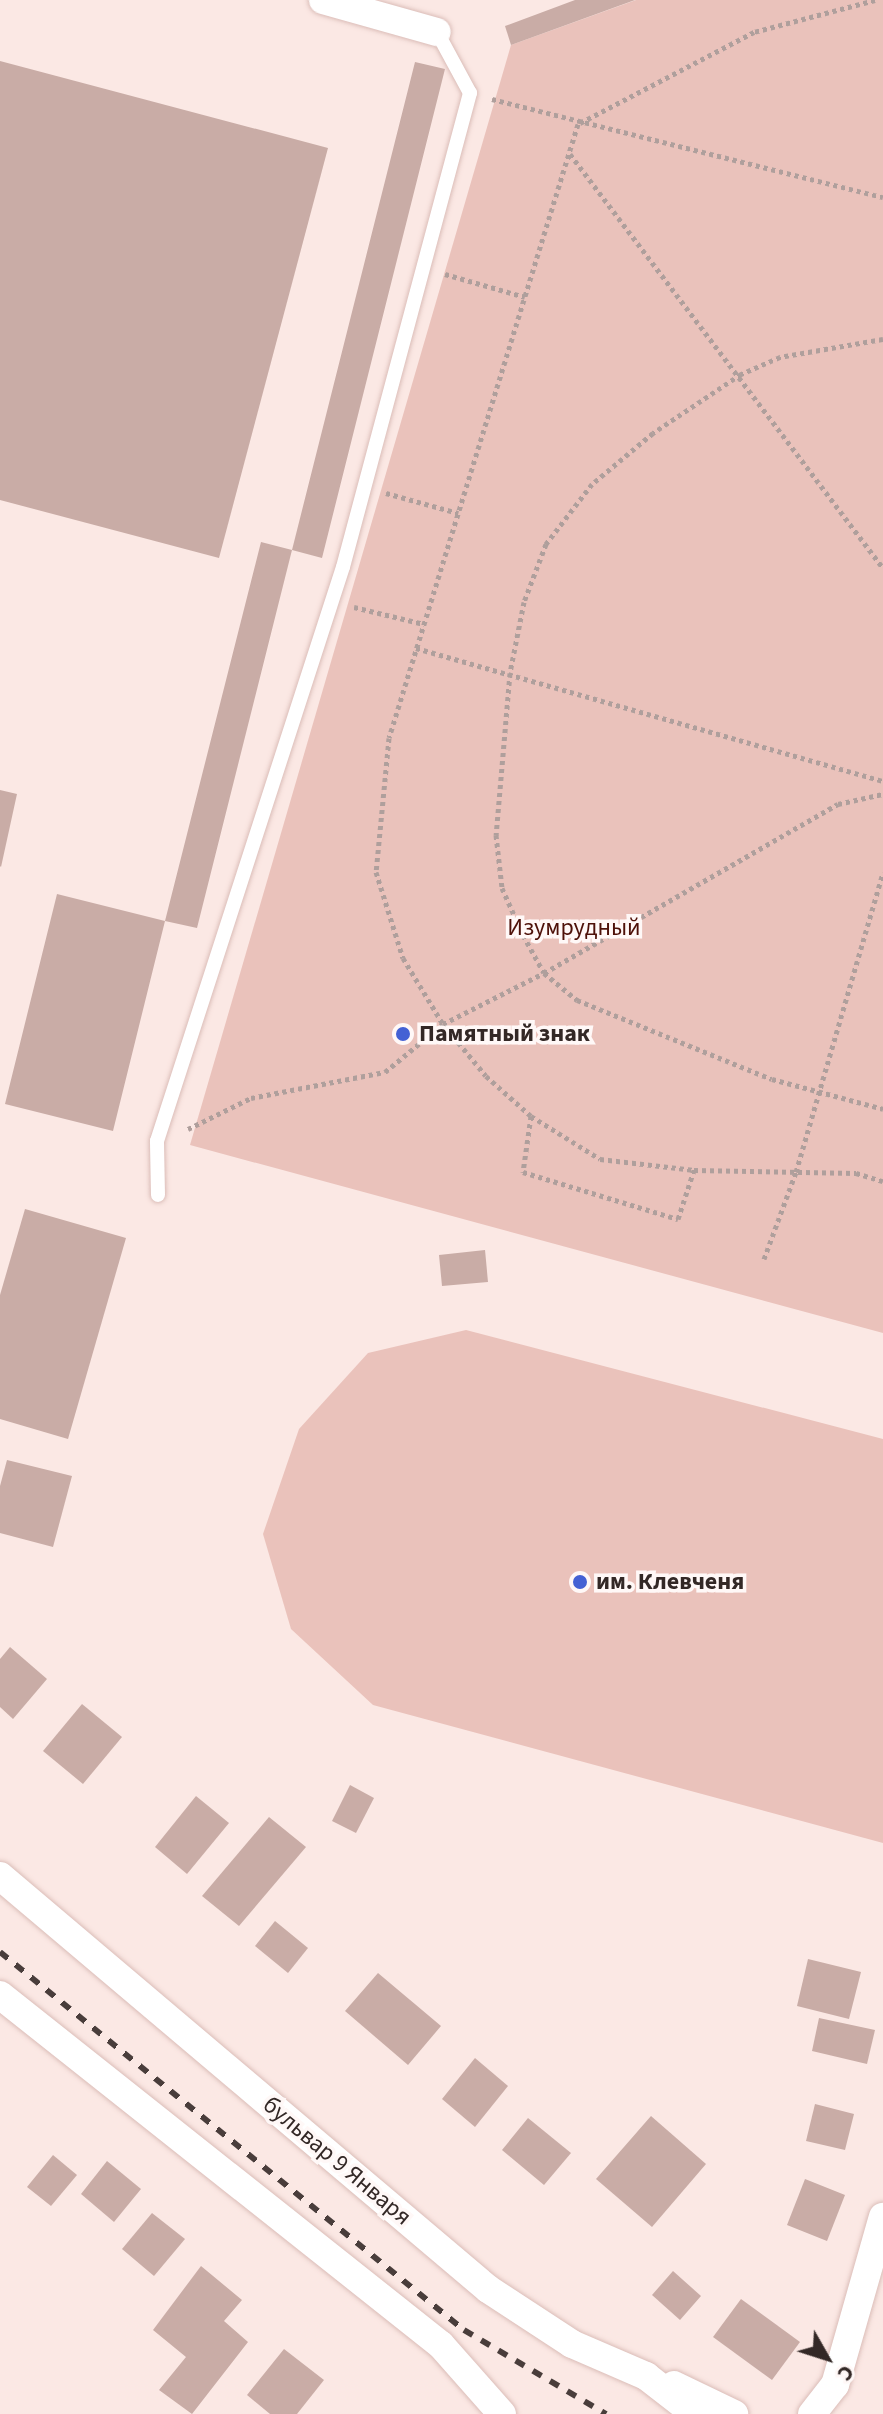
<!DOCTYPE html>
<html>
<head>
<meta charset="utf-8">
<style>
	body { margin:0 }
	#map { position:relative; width:883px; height:2414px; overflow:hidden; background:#fbe8e4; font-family:"Source Sans 3",sans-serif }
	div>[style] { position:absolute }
	.green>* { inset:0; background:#eac2bb }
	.building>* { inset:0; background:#c9aca6 }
	.path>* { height:5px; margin-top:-2.5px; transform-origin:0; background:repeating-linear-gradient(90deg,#af9f9c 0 4px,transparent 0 8px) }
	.roads { filter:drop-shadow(0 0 2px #dbbdb8) drop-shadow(0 0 2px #dbbdb8) }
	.lane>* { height:14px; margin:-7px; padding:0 7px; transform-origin:7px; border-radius:7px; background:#fff }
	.street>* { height:28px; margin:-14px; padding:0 14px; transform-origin:14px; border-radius:14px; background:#fff }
	.rail>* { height:6px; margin-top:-3px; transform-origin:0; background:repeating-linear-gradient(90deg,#493d3b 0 10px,transparent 0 20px) }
	.dots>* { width:22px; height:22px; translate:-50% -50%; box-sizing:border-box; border:4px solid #fff8f7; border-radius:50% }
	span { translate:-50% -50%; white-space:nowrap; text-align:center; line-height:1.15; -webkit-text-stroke:7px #fff8f7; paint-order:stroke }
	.park-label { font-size:24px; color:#4e1109 }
	.poi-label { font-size:24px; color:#332826; font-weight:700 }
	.left { translate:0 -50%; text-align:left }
	.street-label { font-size:24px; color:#332826 }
	.north { position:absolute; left:787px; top:2318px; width:80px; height:80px; -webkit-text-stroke:6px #fff8f7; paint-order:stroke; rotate:129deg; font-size:22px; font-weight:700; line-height:32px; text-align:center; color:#332826 }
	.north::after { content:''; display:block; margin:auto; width:28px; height:36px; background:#332826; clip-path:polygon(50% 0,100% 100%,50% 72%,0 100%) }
</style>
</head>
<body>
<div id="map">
	<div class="green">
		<div style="clip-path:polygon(636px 0,883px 0,883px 1333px,190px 1145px,511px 45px)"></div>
		<div style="clip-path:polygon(466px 1330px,883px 1439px,883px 1843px,373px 1705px,291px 1629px,263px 1534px,299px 1429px,368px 1353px)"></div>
	</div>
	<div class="building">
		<div style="clip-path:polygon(575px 0,635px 0,511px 45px,505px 26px)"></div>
		<div style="clip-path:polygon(0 61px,328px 148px,219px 558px,0 500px)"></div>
		<div style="clip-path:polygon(415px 62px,445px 69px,322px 558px,292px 550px,197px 928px,165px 921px,113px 1131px,5px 1104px,57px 894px,165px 921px,261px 542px,292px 550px)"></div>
		<div style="clip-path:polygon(0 790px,17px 794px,1px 867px,0 866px)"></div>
		<div style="clip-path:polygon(25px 1209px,126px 1238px,68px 1439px,0 1419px,0 1295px)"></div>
		<div style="clip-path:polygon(485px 1250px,488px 1282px,442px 1286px,439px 1255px)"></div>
		<div style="clip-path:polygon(7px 1460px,72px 1476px,53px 1547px,0 1533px,0 1486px)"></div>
		<div style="clip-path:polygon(10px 1647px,47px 1679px,13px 1719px,0 1707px,0 1659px)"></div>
		<div style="clip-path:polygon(82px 1704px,122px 1737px,83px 1784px,43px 1751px)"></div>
		<div style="clip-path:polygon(350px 1785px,374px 1798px,356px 1833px,332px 1821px)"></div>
		<div style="clip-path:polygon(196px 1796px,229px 1823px,187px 1874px,155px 1847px)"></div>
		<div style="clip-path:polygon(269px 1817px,306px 1847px,239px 1926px,202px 1896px)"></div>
		<div style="clip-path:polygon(275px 1921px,308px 1948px,288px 1973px,255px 1946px)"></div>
		<div style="clip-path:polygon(808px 1959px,861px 1972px,849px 2019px,797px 2006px)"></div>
		<div style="clip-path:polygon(378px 1973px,441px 2026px,408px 2065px,345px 2011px)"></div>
		<div style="clip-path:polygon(819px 2018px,875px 2030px,867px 2064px,812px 2051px)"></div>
		<div style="clip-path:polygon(475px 2058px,508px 2086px,475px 2127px,442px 2099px)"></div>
		<div style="clip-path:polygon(815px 2104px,854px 2114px,845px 2150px,806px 2141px)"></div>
		<div style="clip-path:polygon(651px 2116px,706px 2164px,652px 2227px,596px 2179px)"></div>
		<div style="clip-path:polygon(528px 2118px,571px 2153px,544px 2185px,502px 2150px)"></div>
		<div style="clip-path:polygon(53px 2155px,77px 2175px,51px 2206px,27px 2187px)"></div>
		<div style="clip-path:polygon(107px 2161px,141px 2189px,114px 2222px,81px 2194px)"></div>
		<div style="clip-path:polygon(805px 2179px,845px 2195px,827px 2241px,787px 2225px)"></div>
		<div style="clip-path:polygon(152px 2213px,185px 2239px,154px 2276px,122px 2249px)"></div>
		<div style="clip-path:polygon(201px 2266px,242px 2300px,224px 2321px,248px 2342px,192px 2414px,159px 2390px,186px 2357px,153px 2330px)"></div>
		<div style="clip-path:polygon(673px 2271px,701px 2296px,680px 2320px,652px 2295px)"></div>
		<div style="clip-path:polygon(741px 2299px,800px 2342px,772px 2380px,713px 2337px)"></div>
		<div style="clip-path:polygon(284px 2349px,324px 2380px,297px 2414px,270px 2414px,247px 2395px)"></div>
	</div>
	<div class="path">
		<div style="left:875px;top:0;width:125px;rotate:165.2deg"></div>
		<div style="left:754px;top:32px;width:199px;rotate:152.4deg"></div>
		<div style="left:578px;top:124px;width:642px;rotate:107.11deg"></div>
		<div style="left:389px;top:738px;width:135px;rotate:95.5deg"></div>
		<div style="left:376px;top:872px;width:90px;rotate:72.6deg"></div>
		<div style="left:403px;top:958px;width:77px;rotate:58.8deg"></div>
		<div style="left:443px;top:1024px;width:67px;rotate:50.4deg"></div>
		<div style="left:486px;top:1076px;width:60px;rotate:41.6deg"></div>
		<div style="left:531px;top:1116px;width:81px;rotate:31.9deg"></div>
		<div style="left:600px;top:1159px;width:95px;rotate:6.7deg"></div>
		<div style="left:694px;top:1170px;width:162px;rotate:1.1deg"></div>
		<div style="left:856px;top:1173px;width:28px;rotate:17deg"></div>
		<div style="left:492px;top:99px;width:403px;rotate:14.1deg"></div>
		<div style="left:570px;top:154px;width:519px;rotate:52.91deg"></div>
		<div style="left:445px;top:274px;width:83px;rotate:16deg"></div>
		<div style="left:883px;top:339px;width:105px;rotate:170.1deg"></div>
		<div style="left:780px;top:357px;width:43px;rotate:156.4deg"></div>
		<div style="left:741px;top:374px;width:106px;rotate:146.2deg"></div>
		<div style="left:653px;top:433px;width:80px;rotate:140.1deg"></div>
		<div style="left:592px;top:484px;width:76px;rotate:127.5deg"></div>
		<div style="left:546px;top:544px;width:62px;rotate:110.8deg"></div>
		<div style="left:524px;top:602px;width:72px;rotate:101.2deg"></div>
		<div style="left:510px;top:673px;width:163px;rotate:94.9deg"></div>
		<div style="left:496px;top:835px;width:53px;rotate:83.5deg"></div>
		<div style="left:502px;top:888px;width:51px;rotate:65.9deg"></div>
		<div style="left:523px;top:935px;width:43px;rotate:61.1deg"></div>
		<div style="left:544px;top:973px;width:43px;rotate:39.3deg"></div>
		<div style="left:577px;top:1000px;width:210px;rotate:22.1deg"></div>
		<div style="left:772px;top:1079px;width:115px;rotate:15.1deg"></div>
		<div style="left:386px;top:493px;width:75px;rotate:15.5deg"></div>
		<div style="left:354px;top:607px;width:72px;rotate:13.7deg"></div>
		<div style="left:416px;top:648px;width:486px;rotate:15.9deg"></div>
		<div style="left:531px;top:1116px;width:57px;rotate:98.1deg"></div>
		<div style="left:523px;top:1172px;width:162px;rotate:16.9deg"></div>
		<div style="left:678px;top:1219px;width:52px;rotate:-71.9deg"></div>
		<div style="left:188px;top:1129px;width:70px;rotate:-26.2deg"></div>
		<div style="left:251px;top:1098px;width:136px;rotate:-11deg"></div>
		<div style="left:385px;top:1072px;width:75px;rotate:-39.6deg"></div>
		<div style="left:443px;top:1024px;width:113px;rotate:-26.8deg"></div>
		<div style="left:544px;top:973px;width:339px;rotate:-29.9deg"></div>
		<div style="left:838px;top:804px;width:46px;rotate:-12.5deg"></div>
		<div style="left:764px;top:1259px;width:93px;rotate:-69.8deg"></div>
		<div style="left:796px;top:1172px;width:312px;rotate:-73.8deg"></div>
	</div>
	<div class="roads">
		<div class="lane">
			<div style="left:158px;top:1195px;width:54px;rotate:-91.1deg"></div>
			<div style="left:157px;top:1141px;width:603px;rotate:-72.05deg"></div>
			<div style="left:343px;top:567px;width:491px;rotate:-75deg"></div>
			<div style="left:470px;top:93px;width:69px;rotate:-118.4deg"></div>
		</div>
		<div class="street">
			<div style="left:323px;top:0;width:118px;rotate:15.7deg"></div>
			<div style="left:0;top:1876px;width:639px;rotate:40.24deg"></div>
			<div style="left:488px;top:2289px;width:100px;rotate:33.2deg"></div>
			<div style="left:572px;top:2344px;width:81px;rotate:23.4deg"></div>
			<div style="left:646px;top:2376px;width:62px;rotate:37.8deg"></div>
			<div style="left:0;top:1995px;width:563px;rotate:38.44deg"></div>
			<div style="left:441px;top:2345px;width:92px;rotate:48.5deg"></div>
			<div style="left:674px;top:2385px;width:67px;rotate:25.8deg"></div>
			<div style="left:812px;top:2414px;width:37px;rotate:-52deg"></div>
			<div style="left:835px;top:2385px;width:175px;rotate:-74.1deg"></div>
		</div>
	</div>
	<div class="rail">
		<div style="left:0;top:1952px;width:598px;rotate:39.17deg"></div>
		<div style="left:464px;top:2330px;width:165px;rotate:30.6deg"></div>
	</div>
	<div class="dots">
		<div style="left:403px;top:1034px;background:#4461d4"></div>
		<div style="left:580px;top:1582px;background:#4461d4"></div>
	</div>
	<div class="park-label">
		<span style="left:574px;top:928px">Изумрудный</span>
	</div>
	<div class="poi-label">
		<span class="left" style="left:419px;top:1034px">Памятный знак</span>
		<span class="left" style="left:596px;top:1582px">им. Клевченя</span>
	</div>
	<div class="street-label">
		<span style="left:337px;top:2161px;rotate:40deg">бульвар 9 Января</span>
	</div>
	<div class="north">С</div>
</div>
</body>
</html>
